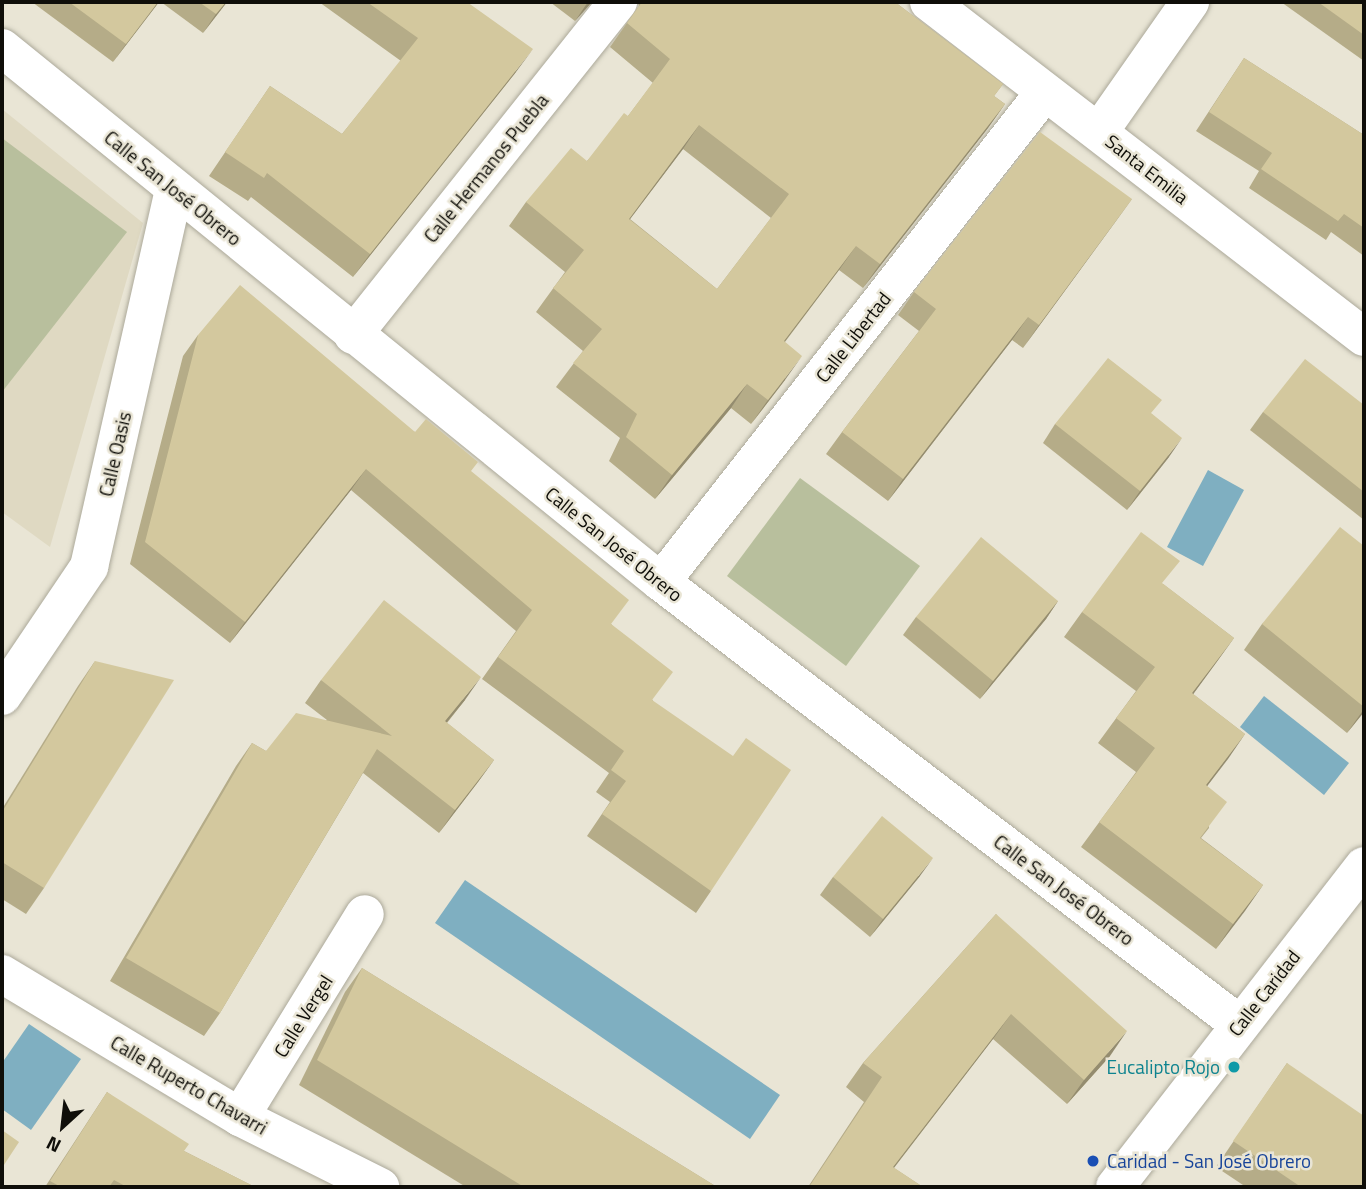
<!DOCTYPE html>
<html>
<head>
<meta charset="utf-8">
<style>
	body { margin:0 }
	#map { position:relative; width:1366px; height:1189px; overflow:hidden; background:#e9e5d5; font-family:"Titillium Web",sans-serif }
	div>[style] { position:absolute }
	.built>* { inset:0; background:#dfd9c2 }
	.green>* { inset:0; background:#b8bf9d }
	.water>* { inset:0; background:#7fafc1 }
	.roads { filter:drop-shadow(0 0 2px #aca99a) drop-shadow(0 0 2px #aca99a) }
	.minor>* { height:38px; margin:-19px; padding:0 19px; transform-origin:19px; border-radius:19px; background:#fff }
	.wall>* { inset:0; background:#b5ac88 }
	.shaded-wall>* { inset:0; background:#948c6f }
	.building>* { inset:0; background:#d3c89e }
	.dots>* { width:19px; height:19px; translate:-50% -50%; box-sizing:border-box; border:4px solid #e9e5d5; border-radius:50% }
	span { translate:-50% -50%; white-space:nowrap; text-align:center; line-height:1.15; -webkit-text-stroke:5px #e9e5d5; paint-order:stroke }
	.street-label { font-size:19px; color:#0f0e09 }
	.culture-label { font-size:19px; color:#0d838f }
	.right { translate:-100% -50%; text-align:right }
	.transit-label { font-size:19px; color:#164399 }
	.left { translate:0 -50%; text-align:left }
	.frame { position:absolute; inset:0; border:4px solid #0f0e09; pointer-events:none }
	.north { position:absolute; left:28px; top:1091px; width:70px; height:70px; -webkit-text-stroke:5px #e9e5d5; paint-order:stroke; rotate:207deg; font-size:19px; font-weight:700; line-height:28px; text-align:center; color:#0f0e09 }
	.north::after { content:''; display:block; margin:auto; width:24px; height:32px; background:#0f0e09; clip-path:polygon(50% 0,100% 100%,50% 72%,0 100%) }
</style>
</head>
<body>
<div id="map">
	<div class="built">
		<div style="clip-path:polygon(2px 109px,143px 223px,50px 547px,2px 512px)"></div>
	</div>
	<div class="green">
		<div style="clip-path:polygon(2px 138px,127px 232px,2px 392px)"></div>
		<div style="clip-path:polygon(800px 478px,920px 566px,846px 666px,727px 576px)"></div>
	</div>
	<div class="water">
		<div style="clip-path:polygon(1208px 470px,1244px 490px,1203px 566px,1167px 547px)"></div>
		<div style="clip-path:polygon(1264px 696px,1349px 763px,1324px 795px,1240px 727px)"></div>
		<div style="clip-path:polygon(465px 880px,780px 1095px,750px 1139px,435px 923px)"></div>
		<div style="clip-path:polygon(29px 1024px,81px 1059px,31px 1130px,2px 1109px,2px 1063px)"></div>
	</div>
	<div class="roads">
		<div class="minor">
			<div style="left:929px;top:2px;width:549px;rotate:37.6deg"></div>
			<div style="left:2px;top:48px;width:848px;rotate:39.02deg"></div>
			<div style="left:661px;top:582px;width:728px;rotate:37.41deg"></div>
			<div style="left:1099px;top:132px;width:159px;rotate:-55deg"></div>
			<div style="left:353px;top:335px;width:426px;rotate:-51.5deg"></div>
			<div style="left:661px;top:582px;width:621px;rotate:-51.93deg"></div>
			<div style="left:2px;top:696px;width:156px;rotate:-56deg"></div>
			<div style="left:89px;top:567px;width:387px;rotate:-77.3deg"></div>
			<div style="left:2px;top:974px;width:278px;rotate:31deg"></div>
			<div style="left:240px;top:1117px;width:157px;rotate:26.6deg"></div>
			<div style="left:240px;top:1117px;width:238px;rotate:-58.4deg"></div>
			<div style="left:1115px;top:1187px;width:406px;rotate:-52.2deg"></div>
		</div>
	</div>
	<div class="wall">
		<div style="clip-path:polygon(32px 2px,159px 2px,113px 62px)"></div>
		<div style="clip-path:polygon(161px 2px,227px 2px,203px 33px)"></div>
		<div style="clip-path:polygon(319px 2px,467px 2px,516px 72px,353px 277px,251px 197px,248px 201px,209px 176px,270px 86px,342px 134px,401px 61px)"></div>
		<div style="clip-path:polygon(550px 2px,592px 2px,575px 21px)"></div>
		<div style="clip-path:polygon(evenodd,638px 2px,895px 2px,1003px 84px,994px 96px,1005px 104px,988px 128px,863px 288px,839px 270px,785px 342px,785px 380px,751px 424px,731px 408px,655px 499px,609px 461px,620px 438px,556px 387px,583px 351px,536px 312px,565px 272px,509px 226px,526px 202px,587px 161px,628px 116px,653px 83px,610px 47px,639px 6px,638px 2px,683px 149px,771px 218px,717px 289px,630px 219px,683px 149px)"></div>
		<div style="clip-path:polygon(1281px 2px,1364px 2px,1364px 61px)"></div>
		<div style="clip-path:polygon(1244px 58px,1364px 135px,1364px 256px,1331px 232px,1326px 240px,1249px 188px,1259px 171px,1196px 131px)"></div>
		<div style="clip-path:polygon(1132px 199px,1023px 348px,1012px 340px,888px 501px,826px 454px,842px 432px,919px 331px,898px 315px,914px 292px)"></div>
		<div style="clip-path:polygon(198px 335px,415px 432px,471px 472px,612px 625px,653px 701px,711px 891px,696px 913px,587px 836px,610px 802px,596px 792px,609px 773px,482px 679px,516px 631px,351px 490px,230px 643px,130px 564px,183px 356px)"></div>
		<div style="clip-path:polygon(1364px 405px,1364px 520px,1250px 430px,1263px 412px)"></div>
		<div style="clip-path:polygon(1152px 414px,1169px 457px,1127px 510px,1043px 443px,1055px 424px)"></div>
		<div style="clip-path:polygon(1364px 546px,1364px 712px,1347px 733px,1244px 650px,1262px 624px)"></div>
		<div style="clip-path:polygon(1163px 584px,1234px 638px,1193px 694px,1245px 734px,1207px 786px,1209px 828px,1201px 838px,1263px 885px,1216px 949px,1081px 847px,1136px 772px,1098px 743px,1136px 691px,1064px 637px,1082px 612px)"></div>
		<div style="clip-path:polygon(1058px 601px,1046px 619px,980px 699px,903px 635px,916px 617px)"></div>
		<div style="clip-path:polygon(95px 661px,44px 888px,26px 914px,2px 899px,2px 809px,78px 686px)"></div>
		<div style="clip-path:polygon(321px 680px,465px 700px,447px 723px,494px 760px,478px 782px,439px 833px,363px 773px,220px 1013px,204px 1036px,110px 981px,236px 766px,252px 743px,266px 751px,327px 720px,305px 703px)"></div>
		<div style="clip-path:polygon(920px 876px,870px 937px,820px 895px,833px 877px)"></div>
		<div style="clip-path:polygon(996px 914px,1110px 1056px,1067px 1104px,993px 1039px,894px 1168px,923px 1187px,808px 1187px,864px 1102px,846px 1087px,863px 1063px)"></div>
		<div style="clip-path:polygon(362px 968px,717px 1187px,466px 1187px,299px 1085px,345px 992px)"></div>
		<div style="clip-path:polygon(1287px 1063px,1364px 1187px,1246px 1187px,1216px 1167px)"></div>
		<div style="clip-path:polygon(107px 1092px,184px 1151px,255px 1187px,45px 1187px)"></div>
	</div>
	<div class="shaded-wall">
		<div style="clip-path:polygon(158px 2px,159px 2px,113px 62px,126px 44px)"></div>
		<div style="clip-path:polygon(226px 2px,227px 2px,203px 33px,216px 14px)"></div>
		<div style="clip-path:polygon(588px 2px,592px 2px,575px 21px)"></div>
		<div style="clip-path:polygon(533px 49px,516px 72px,353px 277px,370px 254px)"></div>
		<div style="clip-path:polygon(1005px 104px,988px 128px,863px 288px,880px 264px)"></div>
		<div style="clip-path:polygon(699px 125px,683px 149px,612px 243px,629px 219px)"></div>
		<div style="clip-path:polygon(1132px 199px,1116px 221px,1023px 348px,1039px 325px)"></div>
		<div style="clip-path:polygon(856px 246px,839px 270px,767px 365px,784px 341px)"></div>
		<div style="clip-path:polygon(1028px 317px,1012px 340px,888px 501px,903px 479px)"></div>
		<div style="clip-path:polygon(802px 356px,785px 380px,751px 424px,768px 400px)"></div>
		<div style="clip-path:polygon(747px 384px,731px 408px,655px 499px,672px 475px)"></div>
		<div style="clip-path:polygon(1182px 438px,1169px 457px,1127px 510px,1140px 491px)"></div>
		<div style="clip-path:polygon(366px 469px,351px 490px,230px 643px,245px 622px)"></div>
		<div style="clip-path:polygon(1058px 601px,1046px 619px,980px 699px,993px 681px)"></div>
		<div style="clip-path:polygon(1234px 638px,1216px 663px,1175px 719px,1192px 693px)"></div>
		<div style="clip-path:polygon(481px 677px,465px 700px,429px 744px,445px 721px)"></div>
		<div style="clip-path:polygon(1364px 709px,1364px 712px,1347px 733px)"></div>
		<div style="clip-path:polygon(1245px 734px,1228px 759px,1188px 811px,1206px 785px)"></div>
		<div style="clip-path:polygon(494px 760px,478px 782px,439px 833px,455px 810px)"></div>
		<div style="clip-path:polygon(933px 858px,920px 876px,870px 937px,883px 919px)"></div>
		<div style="clip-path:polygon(1263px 885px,1245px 911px,1216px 949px,1233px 924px)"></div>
		<div style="clip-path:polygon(1011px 1014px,993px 1039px,879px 1187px,893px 1167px)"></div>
		<div style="clip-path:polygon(1127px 1031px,1110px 1056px,1067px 1104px,1084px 1080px)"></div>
	</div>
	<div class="building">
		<div style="clip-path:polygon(69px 2px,158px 2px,126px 44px)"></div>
		<div style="clip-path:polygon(199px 2px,226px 2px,216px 14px)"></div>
		<div style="clip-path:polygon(367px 2px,467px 2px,533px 49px,370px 254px,267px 173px,264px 178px,225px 152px,270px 86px,342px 134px,418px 38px)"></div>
		<div style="clip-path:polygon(evenodd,642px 2px,895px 2px,1003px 84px,994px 96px,1005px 104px,880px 264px,856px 246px,784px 341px,802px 356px,768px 400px,747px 384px,672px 475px,626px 437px,637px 414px,573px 363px,602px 329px,553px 288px,584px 250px,526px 202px,571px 148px,587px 161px,624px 113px,628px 116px,670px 59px,627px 23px,642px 2px,699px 125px,789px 194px,717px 289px,629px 219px,699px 125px)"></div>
		<div style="clip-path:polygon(1318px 2px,1364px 2px,1364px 35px)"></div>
		<div style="clip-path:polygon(1244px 58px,1364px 135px,1364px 228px,1344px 214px,1338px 221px,1261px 169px,1272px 153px,1209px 112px)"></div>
		<div style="clip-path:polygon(1040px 132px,1132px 199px,1039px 325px,1028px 317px,903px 479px,842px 432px,936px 309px,914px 292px)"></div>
		<div style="clip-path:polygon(240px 285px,415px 432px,426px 419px,478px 462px,471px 471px,629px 600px,611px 624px,673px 672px,652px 700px,733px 756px,746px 738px,791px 770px,711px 891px,602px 814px,626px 781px,611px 770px,624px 751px,498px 657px,532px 610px,366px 469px,245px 622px,145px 542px,198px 335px)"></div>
		<div style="clip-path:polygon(1108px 358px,1162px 400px,1151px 413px,1182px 438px,1140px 491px,1055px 424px)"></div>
		<div style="clip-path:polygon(1305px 359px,1364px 405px,1364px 492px,1263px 412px)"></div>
		<div style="clip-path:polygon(1340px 527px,1364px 546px,1364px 707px,1262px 624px)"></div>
		<div style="clip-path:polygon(1141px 532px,1180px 561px,1162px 583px,1234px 638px,1192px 693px,1245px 734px,1206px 785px,1227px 802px,1200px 838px,1263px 885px,1233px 924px,1099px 822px,1155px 748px,1116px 718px,1155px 667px,1082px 612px)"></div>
		<div style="clip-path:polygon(981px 537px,1058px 601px,993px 681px,916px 617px)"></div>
		<div style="clip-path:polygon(384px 600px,481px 677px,445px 721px,494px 760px,455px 810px,377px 749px,220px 1013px,126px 958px,252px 743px,266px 751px,296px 713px,392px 736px,321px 680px)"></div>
		<div style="clip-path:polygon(95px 661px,174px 680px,44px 888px,2px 862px,2px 812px)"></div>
		<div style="clip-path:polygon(882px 816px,933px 858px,883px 919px,833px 877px)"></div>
		<div style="clip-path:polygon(996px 914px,1127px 1031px,1084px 1080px,1011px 1014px,893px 1167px,923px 1187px,809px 1187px,882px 1077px,863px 1063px)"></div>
		<div style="clip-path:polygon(362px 968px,717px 1187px,524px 1187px,317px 1060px)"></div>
		<div style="clip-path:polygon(1287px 1063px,1364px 1116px,1364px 1187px,1301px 1187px,1233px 1141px)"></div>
		<div style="clip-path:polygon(107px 1092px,189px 1144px,184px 1151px,255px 1187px,127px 1187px,114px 1180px,109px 1187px,61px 1187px,50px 1181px)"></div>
		<div style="clip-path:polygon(2px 1130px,19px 1142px,2px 1168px)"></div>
	</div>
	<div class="dots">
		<div style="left:1234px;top:1067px;background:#0f9aa8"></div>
		<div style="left:1093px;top:1161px;background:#1a4fb4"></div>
	</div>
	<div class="street-label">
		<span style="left:486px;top:168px;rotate:-51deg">Calle Hermanos Puebla</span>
		<span style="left:1147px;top:169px;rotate:38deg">Santa Emilia</span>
		<span style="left:173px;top:188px;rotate:39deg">Calle San José Obrero</span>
		<span style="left:853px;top:337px;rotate:-52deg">Calle Libertad</span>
		<span style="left:115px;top:454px;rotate:-77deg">Calle Oasis</span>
		<span style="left:614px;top:544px;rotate:39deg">Calle San José Obrero</span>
		<span style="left:1064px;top:890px;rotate:37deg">Calle San José Obrero</span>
		<span style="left:1264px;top:993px;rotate:-52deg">Calle Caridad</span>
		<span style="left:303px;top:1016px;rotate:-58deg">Calle Vergel</span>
		<span style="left:189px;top:1085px;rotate:30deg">Calle Ruperto Chavarri</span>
	</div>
	<div class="culture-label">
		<span class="right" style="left:1220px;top:1067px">Eucalipto Rojo</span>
	</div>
	<div class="transit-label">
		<span class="left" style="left:1107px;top:1161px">Caridad - San José Obrero</span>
	</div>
	<div class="frame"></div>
	<div class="north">N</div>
</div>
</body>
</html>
